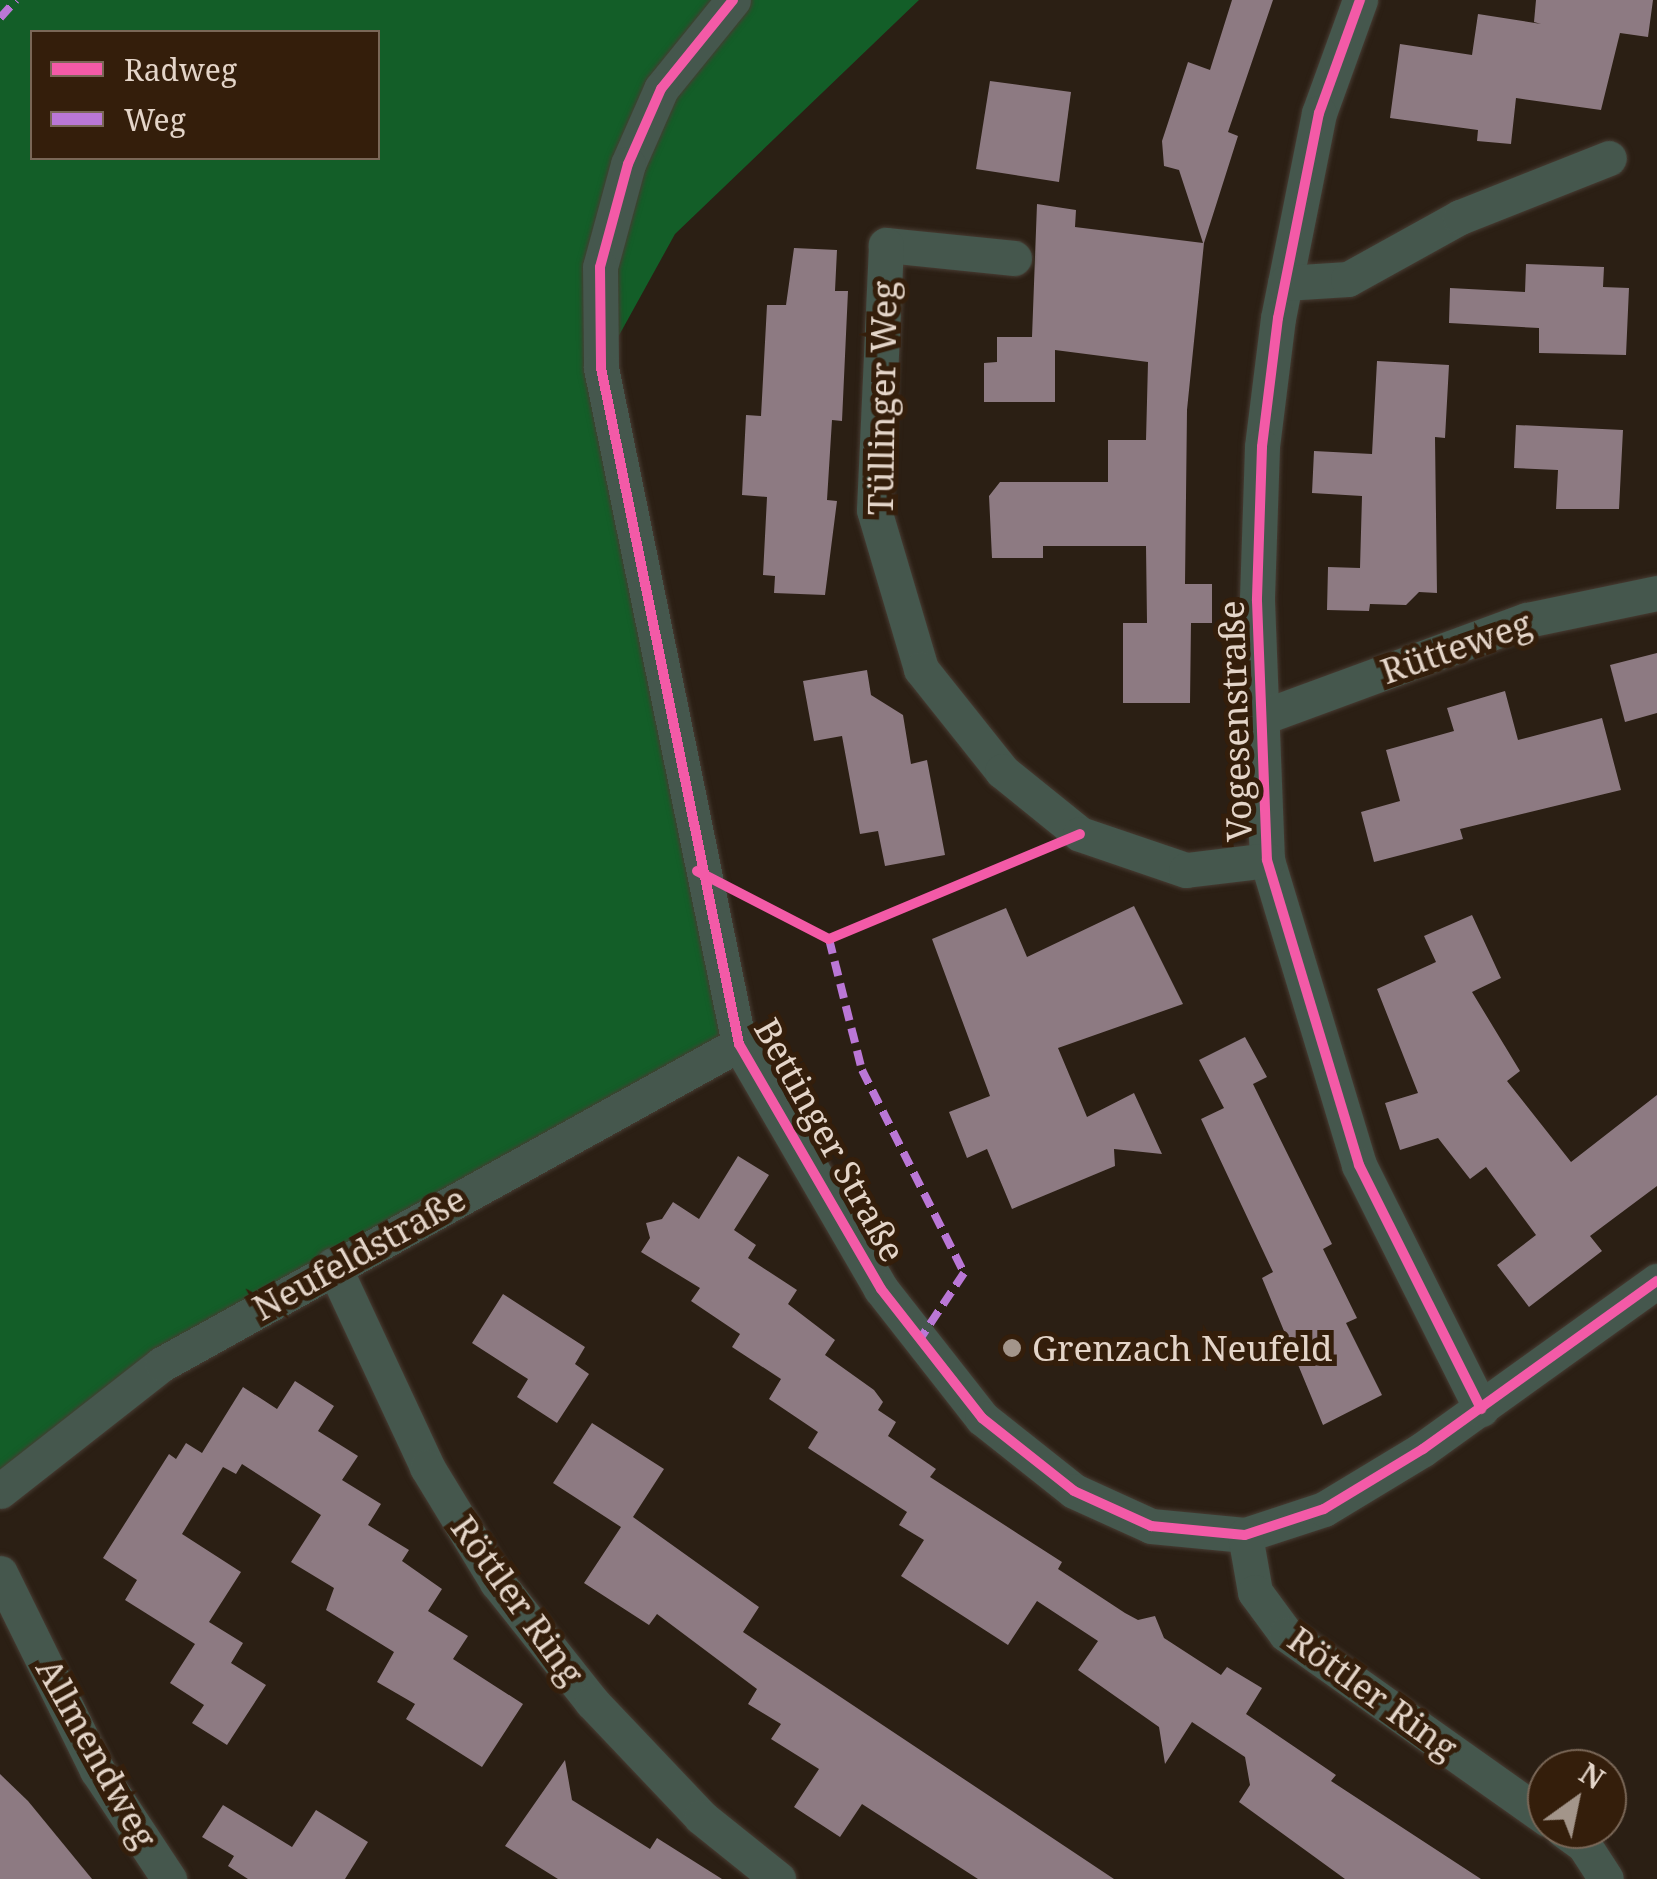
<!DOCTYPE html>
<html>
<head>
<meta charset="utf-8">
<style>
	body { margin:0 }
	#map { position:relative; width:1657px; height:1879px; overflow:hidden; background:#2b1f14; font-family:"Noto Serif",serif }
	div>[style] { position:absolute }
	.forest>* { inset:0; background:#135e28 }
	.building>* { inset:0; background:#8d7a82 }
	.roads { filter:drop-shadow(0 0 2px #473c33) drop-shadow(0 0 2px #473c33) }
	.street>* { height:35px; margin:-17.5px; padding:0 17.5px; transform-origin:17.5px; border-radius:17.5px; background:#45574d }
	.quiet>* { height:8px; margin-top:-4px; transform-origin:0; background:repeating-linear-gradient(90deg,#ba77d6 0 15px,transparent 0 23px) }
	.cycleway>* { height:10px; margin:-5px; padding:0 5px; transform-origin:5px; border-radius:5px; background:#f35aa7 }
	.dots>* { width:28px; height:28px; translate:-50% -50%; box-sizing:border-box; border:5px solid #341e0b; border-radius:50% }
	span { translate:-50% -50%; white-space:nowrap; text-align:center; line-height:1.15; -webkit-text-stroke:10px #341e0b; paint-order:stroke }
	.street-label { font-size:35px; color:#e4d5c9 }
	.poi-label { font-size:35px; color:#e4d5c9 }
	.left { translate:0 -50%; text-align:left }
	.legend { position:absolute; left:30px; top:30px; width:350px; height:130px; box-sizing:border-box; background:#341e0b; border:2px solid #7a6757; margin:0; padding:12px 18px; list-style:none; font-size:30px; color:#e4d5c9 }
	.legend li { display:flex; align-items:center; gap:20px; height:50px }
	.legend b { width:50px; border:2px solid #7a6757 }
	.north { position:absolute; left:1527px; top:1749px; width:100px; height:100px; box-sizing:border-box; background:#341e0b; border:2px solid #7a6757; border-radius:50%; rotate:33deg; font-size:28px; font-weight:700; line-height:40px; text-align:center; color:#e4d5c9 }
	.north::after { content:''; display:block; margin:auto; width:35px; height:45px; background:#a3958a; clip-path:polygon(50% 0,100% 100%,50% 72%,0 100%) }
</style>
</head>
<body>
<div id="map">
	<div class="forest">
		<div style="clip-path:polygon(evenodd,0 0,919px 0,675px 234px,601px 368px,739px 1044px,333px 1265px,0 1491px,0 0,32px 32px,378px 32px,378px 158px,32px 158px,32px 32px)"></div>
	</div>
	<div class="building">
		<div style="clip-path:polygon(1232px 0,1273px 0,1228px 132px,1238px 136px,1204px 243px,1187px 410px,1185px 584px,1212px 584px,1212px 623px,1191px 623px,1190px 703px,1123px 703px,1123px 623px,1147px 623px,1146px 546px,1043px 546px,1043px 558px,992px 558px,989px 496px,1000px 482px,1108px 482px,1108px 440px,1146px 440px,1148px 362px,1055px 350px,1055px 402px,984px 402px,984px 363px,997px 362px,997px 337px,1032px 337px,1037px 204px,1076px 210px,1075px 227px,1203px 243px,1179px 170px,1164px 166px,1162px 141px,1188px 62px,1210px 70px)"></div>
		<div style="clip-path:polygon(1536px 0,1653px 0,1648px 37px,1620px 33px,1601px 110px,1516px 98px,1511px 144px,1477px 141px,1478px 130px,1390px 118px,1400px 44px,1472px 55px,1478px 14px,1541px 24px,1534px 22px)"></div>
		<div style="clip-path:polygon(990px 81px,1071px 92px,1059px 182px,976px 169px)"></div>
		<div style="clip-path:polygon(794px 248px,837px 250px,835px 291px,848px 291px,842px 421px,832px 420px,827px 500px,837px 501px,825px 595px,774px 593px,775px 576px,763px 575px,767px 497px,742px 495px,746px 415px,761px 416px,767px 305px,786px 305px)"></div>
		<div style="clip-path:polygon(1526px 264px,1604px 267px,1603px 287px,1629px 288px,1626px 355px,1539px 353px,1539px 328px,1449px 323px,1450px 288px,1525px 292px)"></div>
		<div style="clip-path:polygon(1377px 361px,1449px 365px,1445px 438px,1435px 437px,1437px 593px,1419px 592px,1406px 605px,1370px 604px,1369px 611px,1327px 610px,1328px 567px,1360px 568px,1362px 496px,1312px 493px,1314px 451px,1372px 454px)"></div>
		<div style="clip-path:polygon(1516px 425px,1623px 430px,1619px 509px,1556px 509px,1558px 470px,1514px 468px)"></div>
		<div style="clip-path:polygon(1657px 653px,1657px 713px,1625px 722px,1610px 665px)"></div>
		<div style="clip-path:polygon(867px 670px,871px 695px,903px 715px,911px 764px,927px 760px,945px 855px,885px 866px,878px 831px,860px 834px,842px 736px,814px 741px,803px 681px)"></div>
		<div style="clip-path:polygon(1505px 691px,1518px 740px,1602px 718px,1621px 790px,1460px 829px,1463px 839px,1374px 862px,1361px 812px,1400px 801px,1386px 750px,1454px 731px,1447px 708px)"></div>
		<div style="clip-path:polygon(1134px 906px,1183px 1004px,1058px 1048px,1087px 1117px,1134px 1093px,1162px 1154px,1114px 1149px,1115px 1166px,1012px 1209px,987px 1149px,967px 1158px,949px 1112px,990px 1096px,932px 939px,1006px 908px,1027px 957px)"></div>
		<div style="clip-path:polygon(1472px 915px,1501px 978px,1472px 992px,1520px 1071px,1507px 1081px,1571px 1162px,1657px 1095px,1657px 1186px,1590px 1236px,1602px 1251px,1529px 1307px,1497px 1265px,1536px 1235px,1486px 1167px,1470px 1179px,1438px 1138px,1400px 1150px,1385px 1103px,1418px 1093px,1377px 989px,1436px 962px,1424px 936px)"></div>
		<div style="clip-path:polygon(1245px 1037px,1267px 1077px,1253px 1084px,1332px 1244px,1323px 1249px,1357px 1318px,1346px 1323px,1382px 1395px,1323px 1425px,1262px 1278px,1273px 1272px,1201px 1119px,1224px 1108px,1199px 1060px)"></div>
		<div style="clip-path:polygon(738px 1156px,769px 1175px,734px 1230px,756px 1245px,748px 1258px,797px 1290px,788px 1304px,835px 1340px,825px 1355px,874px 1390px,883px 1402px,878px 1410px,896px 1422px,888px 1436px,936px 1469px,930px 1477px,1062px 1562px,1058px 1569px,1125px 1613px,1138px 1620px,1155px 1616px,1164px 1638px,1221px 1675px,1227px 1667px,1262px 1688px,1246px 1714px,1336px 1775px,1331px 1781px,1481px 1879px,1345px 1879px,1239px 1802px,1250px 1785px,1245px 1757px,1192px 1722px,1165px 1764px,1159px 1727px,1078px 1670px,1098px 1641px,1037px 1601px,1008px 1645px,901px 1576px,924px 1540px,899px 1525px,907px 1512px,808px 1448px,818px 1432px,769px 1399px,781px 1379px,732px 1347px,740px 1334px,691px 1301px,700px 1288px,641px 1252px,650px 1238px,646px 1223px,662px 1219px,673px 1202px,699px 1219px)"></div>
		<div style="clip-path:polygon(503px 1294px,585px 1347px,575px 1364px,589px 1374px,557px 1423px,517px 1397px,528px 1379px,472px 1343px)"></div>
		<div style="clip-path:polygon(295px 1381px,334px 1406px,318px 1431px,358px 1456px,342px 1480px,381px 1504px,368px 1525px,409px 1550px,402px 1561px,442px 1589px,428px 1611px,468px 1636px,453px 1659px,523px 1704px,482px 1767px,406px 1719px,415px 1704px,377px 1682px,394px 1652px,326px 1610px,334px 1588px,291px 1562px,321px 1515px,242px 1464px,236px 1474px,223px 1467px,182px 1534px,241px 1572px,209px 1622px,243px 1643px,231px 1663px,266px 1685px,227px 1745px,192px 1723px,204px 1705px,170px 1683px,195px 1644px,125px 1600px,137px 1580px,103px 1558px,169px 1454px,176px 1459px,186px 1443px,202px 1453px,243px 1387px,277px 1409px)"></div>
		<div style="clip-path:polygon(592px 1423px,664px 1469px,633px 1517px,759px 1607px,743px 1632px,1114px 1879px,978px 1879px,862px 1804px,840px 1837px,794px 1807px,819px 1769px,771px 1739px,781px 1724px,748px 1704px,757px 1689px,657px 1614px,649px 1625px,584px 1583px,621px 1527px,553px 1483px)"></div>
		<div style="clip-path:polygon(565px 1760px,572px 1800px,650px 1849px,657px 1838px,722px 1879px,558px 1879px,505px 1846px)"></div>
		<div style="clip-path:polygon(0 1774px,28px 1801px,92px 1879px,0 1879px)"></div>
		<div style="clip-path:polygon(223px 1805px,292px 1847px,316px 1810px,368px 1842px,345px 1879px,248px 1879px,228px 1866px,234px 1856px,202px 1837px)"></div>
	</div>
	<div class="roads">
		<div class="street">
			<div style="left:733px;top:0;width:114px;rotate:129deg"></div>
			<div style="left:661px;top:89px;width:82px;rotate:113.7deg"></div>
			<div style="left:628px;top:164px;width:107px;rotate:105.2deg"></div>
			<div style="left:600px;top:267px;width:101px;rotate:89.4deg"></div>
			<div style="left:601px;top:368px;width:690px;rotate:78.46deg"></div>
			<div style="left:739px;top:1044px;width:283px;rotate:59.9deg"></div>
			<div style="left:881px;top:1289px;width:164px;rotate:51.9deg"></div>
			<div style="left:982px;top:1418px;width:117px;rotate:38.4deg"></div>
			<div style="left:1074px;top:1491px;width:85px;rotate:24.4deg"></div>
			<div style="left:1151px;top:1526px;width:94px;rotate:5.5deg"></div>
			<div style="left:1245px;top:1535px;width:83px;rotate:-18.2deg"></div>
			<div style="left:1324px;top:1509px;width:116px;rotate:-31.2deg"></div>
			<div style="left:1423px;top:1449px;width:288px;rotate:-35.7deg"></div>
			<div style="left:1360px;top:0;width:120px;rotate:109.9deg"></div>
			<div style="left:1319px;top:113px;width:209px;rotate:101.3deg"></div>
			<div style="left:1278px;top:318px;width:130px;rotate:97.1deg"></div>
			<div style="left:1262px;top:447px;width:154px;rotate:91.9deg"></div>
			<div style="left:1257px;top:601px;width:259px;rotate:87.8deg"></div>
			<div style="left:1267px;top:860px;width:319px;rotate:73.2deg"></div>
			<div style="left:1359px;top:1165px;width:273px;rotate:63.4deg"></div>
			<div style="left:1014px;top:258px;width:129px;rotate:-174.2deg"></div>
			<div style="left:886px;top:245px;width:265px;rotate:92.6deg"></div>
			<div style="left:874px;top:510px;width:166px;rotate:73.5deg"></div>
			<div style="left:921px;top:669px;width:130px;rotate:51.5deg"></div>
			<div style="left:1002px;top:771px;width:100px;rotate:38.9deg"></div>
			<div style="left:1080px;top:834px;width:112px;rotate:18.8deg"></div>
			<div style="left:1186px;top:870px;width:82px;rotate:-7deg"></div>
			<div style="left:1285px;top:283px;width:63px;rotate:-3.6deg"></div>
			<div style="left:1348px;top:279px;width:128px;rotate:-29deg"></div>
			<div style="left:1460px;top:217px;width:160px;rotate:-21.6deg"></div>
			<div style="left:1260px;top:718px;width:284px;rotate:-20.2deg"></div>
			<div style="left:1527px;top:620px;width:133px;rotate:-11.7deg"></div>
			<div style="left:333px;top:1265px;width:223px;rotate:65deg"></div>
			<div style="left:427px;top:1467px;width:135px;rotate:58.7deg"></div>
			<div style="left:497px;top:1582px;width:153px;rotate:51.6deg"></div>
			<div style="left:592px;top:1702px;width:158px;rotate:46.5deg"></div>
			<div style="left:701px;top:1817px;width:99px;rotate:38.8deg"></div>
			<div style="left:0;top:1491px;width:206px;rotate:-38.1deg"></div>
			<div style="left:162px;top:1364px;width:660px;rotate:-29.01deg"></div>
			<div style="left:1245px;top:1535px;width:58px;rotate:80deg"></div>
			<div style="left:1255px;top:1592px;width:52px;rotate:53.6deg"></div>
			<div style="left:1286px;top:1634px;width:320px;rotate:35.3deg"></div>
			<div style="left:0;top:1573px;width:220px;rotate:63.8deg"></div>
			<div style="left:97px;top:1770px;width:131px;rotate:56.6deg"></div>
			<div style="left:1562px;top:1829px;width:27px;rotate:36deg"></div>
			<div style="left:1584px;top:1845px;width:40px;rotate:57.1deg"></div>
		</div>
	</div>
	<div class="quiet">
		<div style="left:0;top:18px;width:24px;rotate:-48deg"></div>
		<div style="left:829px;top:939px;width:135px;rotate:75.9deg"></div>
		<div style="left:862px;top:1070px;width:227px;rotate:63.3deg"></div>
		<div style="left:964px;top:1273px;width:79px;rotate:123.7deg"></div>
	</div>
	<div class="cycleway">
		<div style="left:733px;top:0;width:114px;rotate:129deg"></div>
		<div style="left:661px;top:89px;width:82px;rotate:113.7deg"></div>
		<div style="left:628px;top:164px;width:107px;rotate:105.2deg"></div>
		<div style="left:600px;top:267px;width:101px;rotate:89.4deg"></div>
		<div style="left:601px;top:368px;width:690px;rotate:78.46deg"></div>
		<div style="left:739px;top:1044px;width:283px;rotate:59.9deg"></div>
		<div style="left:881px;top:1289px;width:164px;rotate:51.9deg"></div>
		<div style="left:982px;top:1418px;width:117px;rotate:38.4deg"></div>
		<div style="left:1074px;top:1491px;width:85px;rotate:24.4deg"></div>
		<div style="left:1151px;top:1526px;width:94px;rotate:5.5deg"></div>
		<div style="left:1245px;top:1535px;width:83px;rotate:-18.2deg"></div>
		<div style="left:1324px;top:1509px;width:116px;rotate:-31.2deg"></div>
		<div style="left:1423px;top:1449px;width:288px;rotate:-35.7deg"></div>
		<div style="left:1360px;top:0;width:120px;rotate:109.9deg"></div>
		<div style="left:1319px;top:113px;width:209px;rotate:101.3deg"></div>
		<div style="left:1278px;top:318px;width:130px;rotate:97.1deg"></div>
		<div style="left:1262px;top:447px;width:154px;rotate:91.9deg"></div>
		<div style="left:1257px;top:601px;width:259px;rotate:87.8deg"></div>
		<div style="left:1267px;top:860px;width:319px;rotate:73.2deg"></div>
		<div style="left:1359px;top:1165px;width:273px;rotate:63.4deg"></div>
		<div style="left:697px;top:871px;width:148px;rotate:27.3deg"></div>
		<div style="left:829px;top:939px;width:272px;rotate:-22.7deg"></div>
	</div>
	<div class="dots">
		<div style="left:1012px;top:1348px;background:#a3958a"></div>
	</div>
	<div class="street-label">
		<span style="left:882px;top:398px;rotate:-89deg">Tüllinger Weg</span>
		<span style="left:1456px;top:647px;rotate:-19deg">Rütteweg</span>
		<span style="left:1235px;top:721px;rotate:-92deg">Vogesenstraße</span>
		<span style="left:830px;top:1140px;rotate:61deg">Bettinger Straße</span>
		<span style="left:359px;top:1253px;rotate:-29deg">Neufeldstraße</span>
		<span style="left:518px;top:1600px;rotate:54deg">Röttler Ring</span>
		<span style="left:1373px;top:1693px;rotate:36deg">Röttler Ring</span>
		<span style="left:97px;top:1753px;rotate:61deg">Allmendweg</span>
	</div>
	<div class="poi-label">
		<span class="left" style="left:1032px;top:1348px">Grenzach Neufeld</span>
	</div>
	<ul class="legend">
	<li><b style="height:12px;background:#f35aa7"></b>Radweg</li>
	<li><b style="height:12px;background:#ba77d6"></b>Weg</li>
	</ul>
	<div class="north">N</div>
</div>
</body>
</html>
